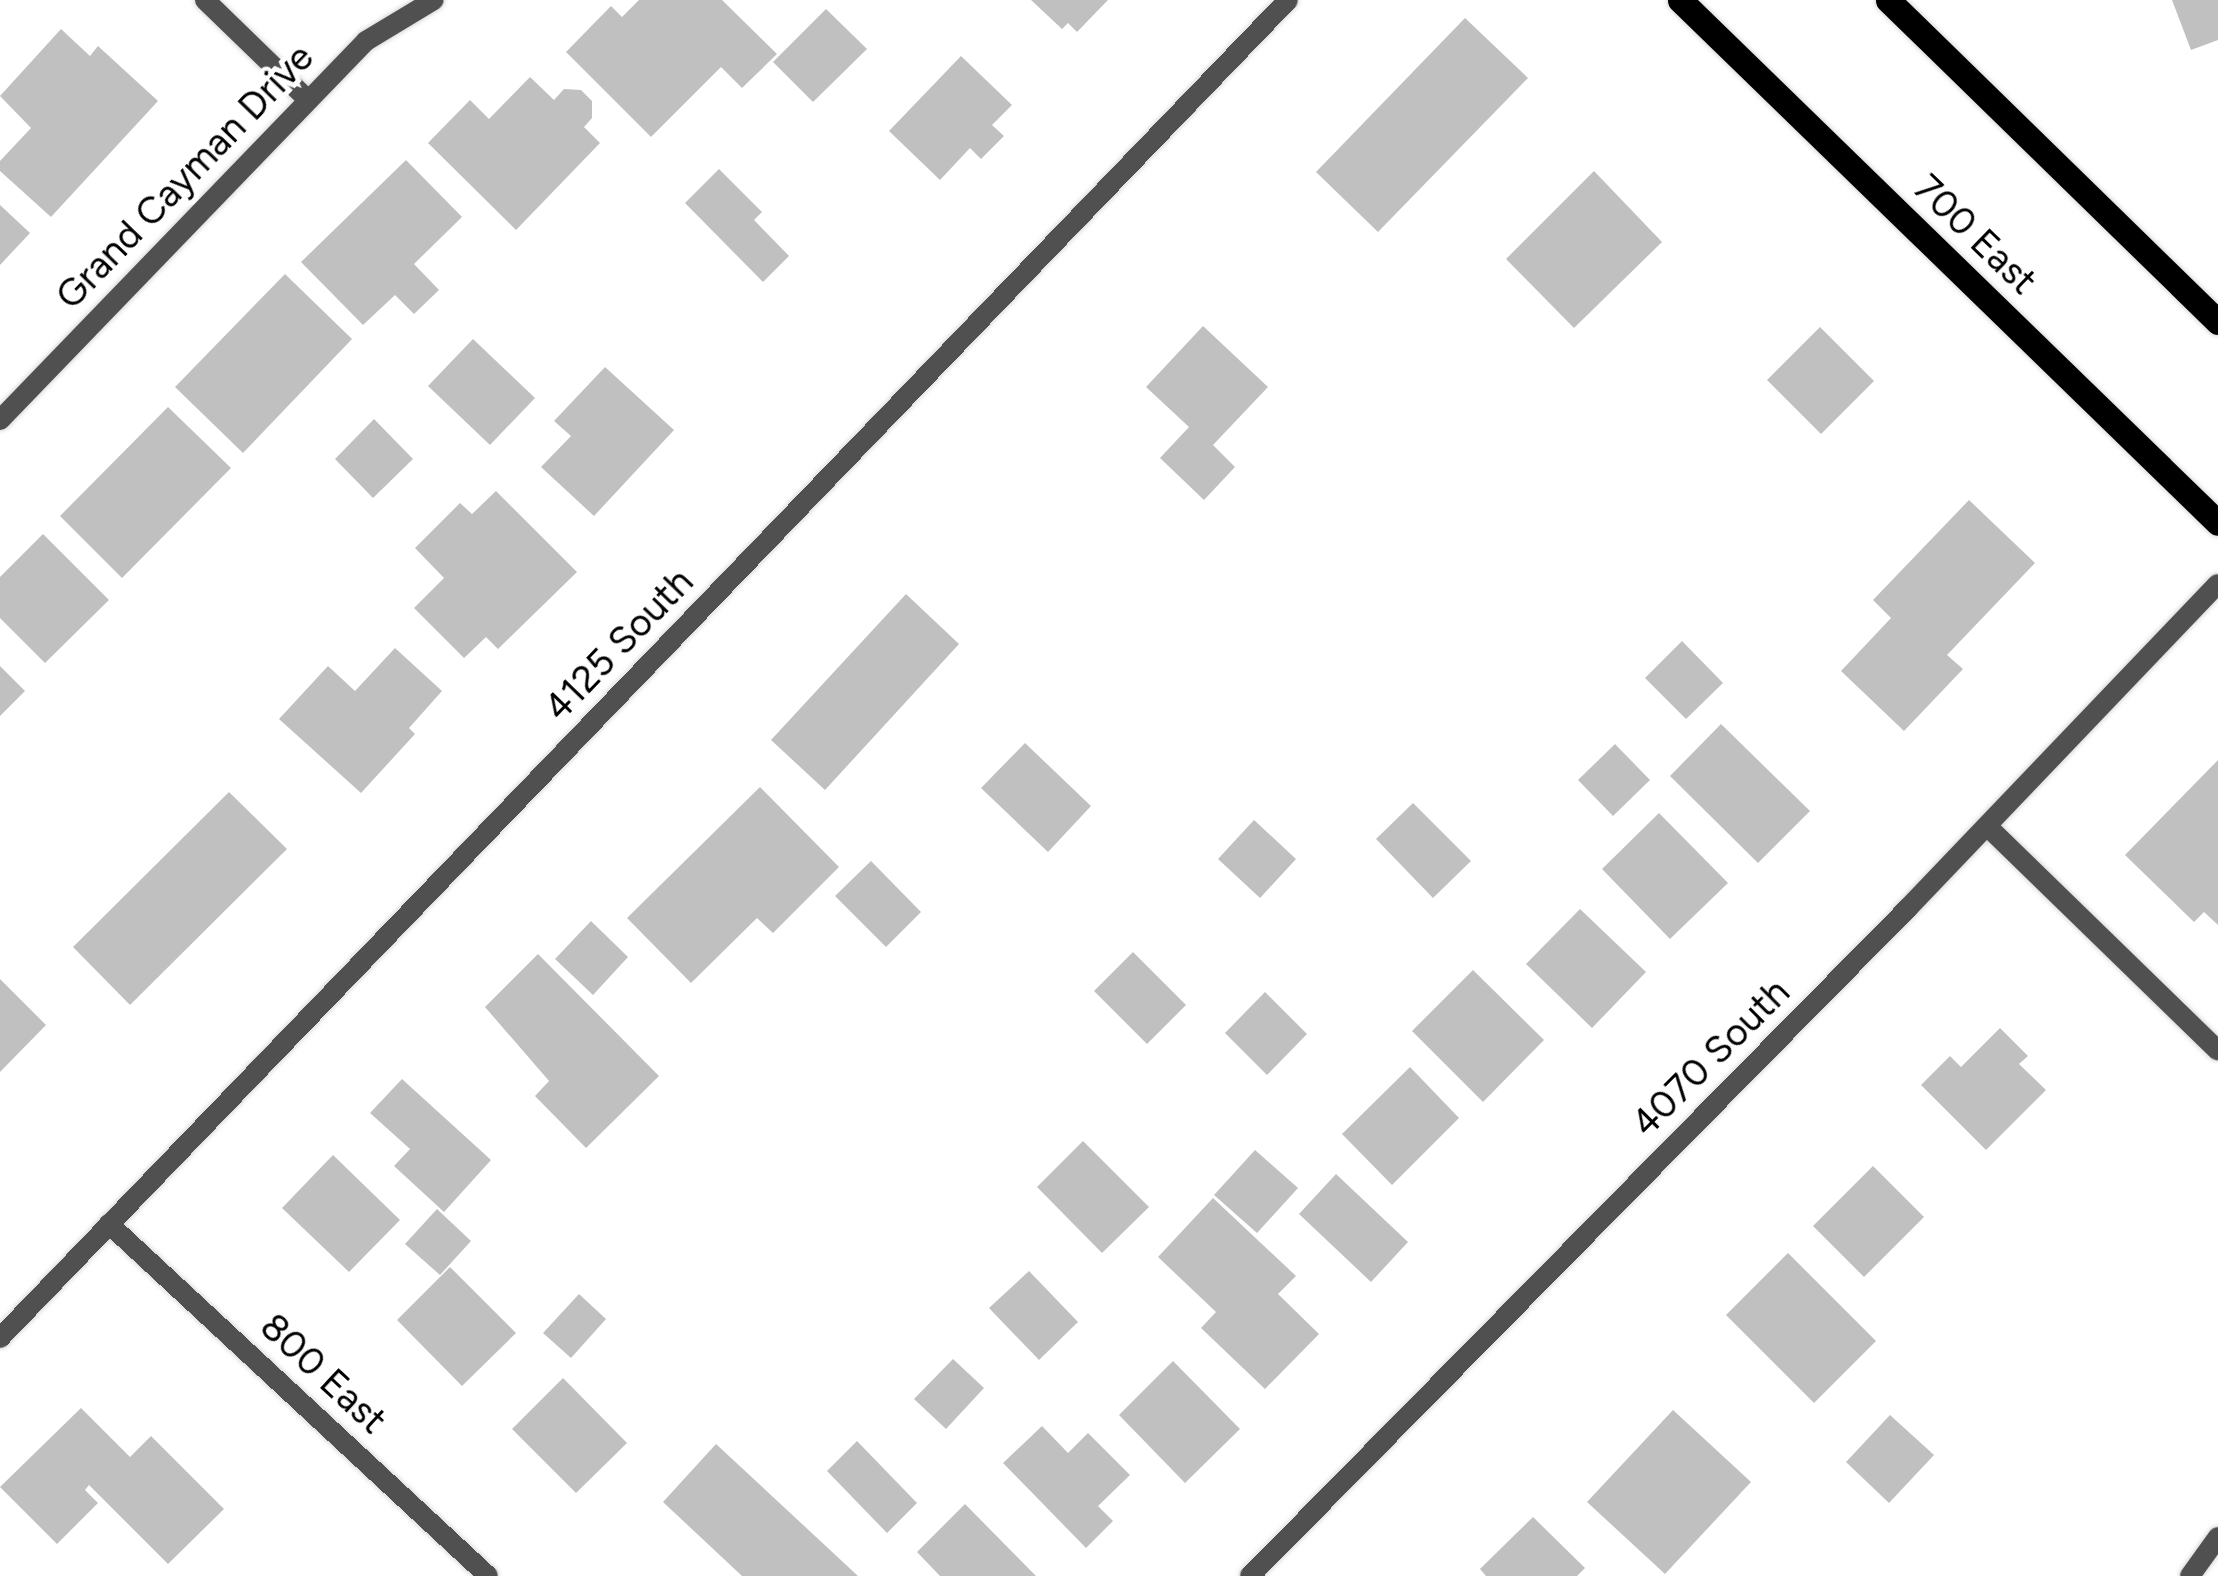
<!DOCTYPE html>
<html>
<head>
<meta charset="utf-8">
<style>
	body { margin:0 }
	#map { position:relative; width:2218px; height:1576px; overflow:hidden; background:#fff; font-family:Figtree,sans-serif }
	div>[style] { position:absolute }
	.building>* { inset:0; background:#c0c0c0 }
	.roads { filter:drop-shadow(0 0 2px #dbdbdb) drop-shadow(0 0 2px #dbdbdb) }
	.service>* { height:20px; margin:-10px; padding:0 10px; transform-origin:10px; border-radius:10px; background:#505050 }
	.minor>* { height:20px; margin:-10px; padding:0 10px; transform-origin:10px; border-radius:10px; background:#505050 }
	.primary>* { height:25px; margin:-12.5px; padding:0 12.5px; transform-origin:12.5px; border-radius:12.5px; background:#000 }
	span { translate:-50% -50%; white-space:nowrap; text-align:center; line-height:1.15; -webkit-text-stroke:10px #fff; paint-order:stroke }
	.street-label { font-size:38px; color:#000 }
</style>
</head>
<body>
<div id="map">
	<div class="building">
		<div style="clip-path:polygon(639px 0,722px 0,777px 54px,742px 88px,721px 67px,651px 137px,566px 52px,611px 6px,622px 17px)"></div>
		<div style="clip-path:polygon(1031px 0,1108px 0,1077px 32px,1068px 23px,1062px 29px)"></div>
		<div style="clip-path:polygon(2172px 0,2218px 0,2218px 40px,2191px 50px)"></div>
		<div style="clip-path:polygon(826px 9px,867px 49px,813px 102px,773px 62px)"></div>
		<div style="clip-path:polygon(1465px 18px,1528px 78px,1378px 232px,1316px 172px)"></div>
		<div style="clip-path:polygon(61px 29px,90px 56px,98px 46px,158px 101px,51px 217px,0 171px,0 161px,31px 128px,0 96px)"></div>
		<div style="clip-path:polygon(961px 56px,1012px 105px,992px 125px,1004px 136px,981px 159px,970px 148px,940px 180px,889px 131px)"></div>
		<div style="clip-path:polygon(530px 77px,554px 100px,564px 89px,581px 90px,592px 101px,592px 118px,584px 127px,600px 143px,516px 230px,428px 143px,470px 100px,489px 119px)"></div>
		<div style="clip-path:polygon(406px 160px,462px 217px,414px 264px,439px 290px,414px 314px,395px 295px,363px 325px,301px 262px)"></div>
		<div style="clip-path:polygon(719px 169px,762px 212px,754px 220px,789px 256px,763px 282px,685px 203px)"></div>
		<div style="clip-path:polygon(1594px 171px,1662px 242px,1574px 328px,1506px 259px)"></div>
		<div style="clip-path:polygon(0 205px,30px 233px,0 265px)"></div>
		<div style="clip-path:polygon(285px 274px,352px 339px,243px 453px,175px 387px)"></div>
		<div style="clip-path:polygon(1203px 326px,1268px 387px,1213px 445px,1235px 467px,1204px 500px,1160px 458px,1189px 427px,1146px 387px)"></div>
		<div style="clip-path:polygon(1820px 327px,1874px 381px,1821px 434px,1767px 380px)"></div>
		<div style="clip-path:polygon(473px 339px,535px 398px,490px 445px,428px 386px)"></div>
		<div style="clip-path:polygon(605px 367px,674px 430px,594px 516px,541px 467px,571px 436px,554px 421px)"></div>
		<div style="clip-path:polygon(168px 407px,231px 468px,122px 578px,60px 516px)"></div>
		<div style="clip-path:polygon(374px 419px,413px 459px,373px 498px,335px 459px)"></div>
		<div style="clip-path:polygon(496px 491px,577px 572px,498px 649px,486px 637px,464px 658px,414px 608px,444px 578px,415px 548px,460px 503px,472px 514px)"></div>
		<div style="clip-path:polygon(1969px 500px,2035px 563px,1947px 655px,1963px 669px,1904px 731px,1841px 671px,1891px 618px,1873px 600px)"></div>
		<div style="clip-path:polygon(43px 534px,109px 600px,45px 663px,0 618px,0 577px)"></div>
		<div style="clip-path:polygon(906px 594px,959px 644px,825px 790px,771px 740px)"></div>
		<div style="clip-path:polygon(1682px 641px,1723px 683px,1686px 719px,1645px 678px)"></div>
		<div style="clip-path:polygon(395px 648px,442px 691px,409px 728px,415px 734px,361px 793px,279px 719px,328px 666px,355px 691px)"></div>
		<div style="clip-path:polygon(0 666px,25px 691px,0 716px)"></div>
		<div style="clip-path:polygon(1721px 724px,1810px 811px,1758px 863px,1670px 776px)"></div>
		<div style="clip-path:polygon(1025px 743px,1091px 806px,1048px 852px,981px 788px)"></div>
		<div style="clip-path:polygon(1615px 744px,1650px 780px,1613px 816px,1578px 780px)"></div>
		<div style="clip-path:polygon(2218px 760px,2218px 925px,2204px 912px,2194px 922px,2125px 855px)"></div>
		<div style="clip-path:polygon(760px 787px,839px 867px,773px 933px,757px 918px,691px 983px,627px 918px)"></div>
		<div style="clip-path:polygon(229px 792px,287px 849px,130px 1005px,73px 947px)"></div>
		<div style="clip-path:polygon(1413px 803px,1471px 861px,1433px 898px,1376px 839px)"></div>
		<div style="clip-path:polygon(1659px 813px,1728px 883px,1670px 939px,1602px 869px)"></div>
		<div style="clip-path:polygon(1254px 820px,1296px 859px,1260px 898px,1218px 859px)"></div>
		<div style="clip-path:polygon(871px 861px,921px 912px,886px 947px,835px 896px)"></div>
		<div style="clip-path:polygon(1580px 909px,1646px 972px,1592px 1028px,1526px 964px)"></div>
		<div style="clip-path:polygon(591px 921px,628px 957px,593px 995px,555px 959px)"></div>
		<div style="clip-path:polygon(1133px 952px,1186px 1005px,1147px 1044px,1094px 991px)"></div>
		<div style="clip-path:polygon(538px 954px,659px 1076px,586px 1148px,535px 1096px,549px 1081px,485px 1007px)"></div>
		<div style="clip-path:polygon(1473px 970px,1544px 1040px,1483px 1102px,1412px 1031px)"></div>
		<div style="clip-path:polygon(0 979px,46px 1025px,0 1072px)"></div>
		<div style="clip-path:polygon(1265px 992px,1307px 1034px,1267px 1075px,1225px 1033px)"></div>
		<div style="clip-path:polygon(2000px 1028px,2028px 1056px,2019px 1064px,2046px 1090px,1986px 1150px,1921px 1085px,1950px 1056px,1961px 1067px)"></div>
		<div style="clip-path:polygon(1410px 1067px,1459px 1118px,1392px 1185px,1342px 1134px)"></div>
		<div style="clip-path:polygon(402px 1079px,491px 1160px,444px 1212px,394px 1166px,410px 1149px,370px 1113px)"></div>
		<div style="clip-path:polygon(1083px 1141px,1149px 1207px,1102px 1253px,1037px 1187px)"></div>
		<div style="clip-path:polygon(1255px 1150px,1298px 1188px,1257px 1233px,1214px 1195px)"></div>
		<div style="clip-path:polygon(333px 1155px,400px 1220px,349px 1272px,282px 1208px)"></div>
		<div style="clip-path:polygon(1873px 1166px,1924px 1217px,1864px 1277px,1813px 1226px)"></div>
		<div style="clip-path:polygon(1336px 1174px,1408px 1242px,1371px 1282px,1299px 1214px)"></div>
		<div style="clip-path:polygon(1213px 1198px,1296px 1276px,1278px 1294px,1319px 1334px,1265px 1389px,1201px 1328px,1216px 1312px,1158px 1257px)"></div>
		<div style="clip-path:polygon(437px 1209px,471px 1241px,440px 1275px,405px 1244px)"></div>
		<div style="clip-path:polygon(1788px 1253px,1876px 1341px,1814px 1403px,1726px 1315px)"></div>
		<div style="clip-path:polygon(450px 1267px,516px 1333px,462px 1386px,397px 1320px)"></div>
		<div style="clip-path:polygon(1029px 1271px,1078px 1322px,1039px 1360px,989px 1308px)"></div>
		<div style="clip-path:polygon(579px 1294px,606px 1319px,571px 1358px,543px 1333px)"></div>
		<div style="clip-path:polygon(953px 1359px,984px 1388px,946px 1429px,914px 1399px)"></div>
		<div style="clip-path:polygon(1173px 1361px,1240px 1429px,1185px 1483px,1119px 1415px)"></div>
		<div style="clip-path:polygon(563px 1378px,627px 1443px,576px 1493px,512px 1429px)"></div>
		<div style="clip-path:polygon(81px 1408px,130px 1457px,151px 1436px,224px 1509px,168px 1564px,89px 1485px,85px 1490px,98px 1503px,57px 1544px,0 1487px)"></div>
		<div style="clip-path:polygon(1673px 1410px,1751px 1482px,1665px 1574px,1587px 1502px)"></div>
		<div style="clip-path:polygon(1890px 1415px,1934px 1455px,1889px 1503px,1846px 1462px)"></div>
		<div style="clip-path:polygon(1042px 1426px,1068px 1453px,1088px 1433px,1130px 1475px,1098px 1506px,1113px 1521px,1086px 1548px,1003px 1463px)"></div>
		<div style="clip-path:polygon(857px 1441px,917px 1503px,887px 1533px,827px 1471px)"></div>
		<div style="clip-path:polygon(716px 1444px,858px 1576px,742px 1576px,663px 1502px)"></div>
		<div style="clip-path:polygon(965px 1504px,1036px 1576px,940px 1576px,917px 1552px)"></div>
		<div style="clip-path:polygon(1533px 1517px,1585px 1568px,1577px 1576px,1486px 1576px,1480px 1569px)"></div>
	</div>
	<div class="roads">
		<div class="service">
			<div style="left:1987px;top:826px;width:322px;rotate:44.2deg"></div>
			<div style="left:2190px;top:1576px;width:48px;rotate:-54.3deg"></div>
		</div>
		<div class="minor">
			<div style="left:205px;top:0;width:142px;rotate:44.1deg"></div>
			<div style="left:0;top:420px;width:527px;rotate:-46deg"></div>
			<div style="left:366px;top:41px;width:79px;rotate:-31.1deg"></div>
			<div style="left:109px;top:1224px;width:517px;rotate:42.88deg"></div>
			<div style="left:0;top:1338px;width:1857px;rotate:-46.09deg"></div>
			<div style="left:1250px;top:1576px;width:938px;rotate:-45.43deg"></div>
			<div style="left:1908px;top:908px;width:448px;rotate:-46.3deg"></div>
		</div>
		<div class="primary">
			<div style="left:1680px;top:0;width:750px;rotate:44.19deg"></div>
			<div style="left:1888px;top:0;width:461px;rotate:44.3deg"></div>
		</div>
	</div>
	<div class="street-label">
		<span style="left:185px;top:177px;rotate:-46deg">Grand Cayman Drive</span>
		<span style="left:1975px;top:235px;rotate:44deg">700 East</span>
		<span style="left:619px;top:645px;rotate:-46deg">4125 South</span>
		<span style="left:1711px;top:1058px;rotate:-45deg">4070 South</span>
		<span style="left:323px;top:1374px;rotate:43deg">800 East</span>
	</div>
</div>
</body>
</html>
